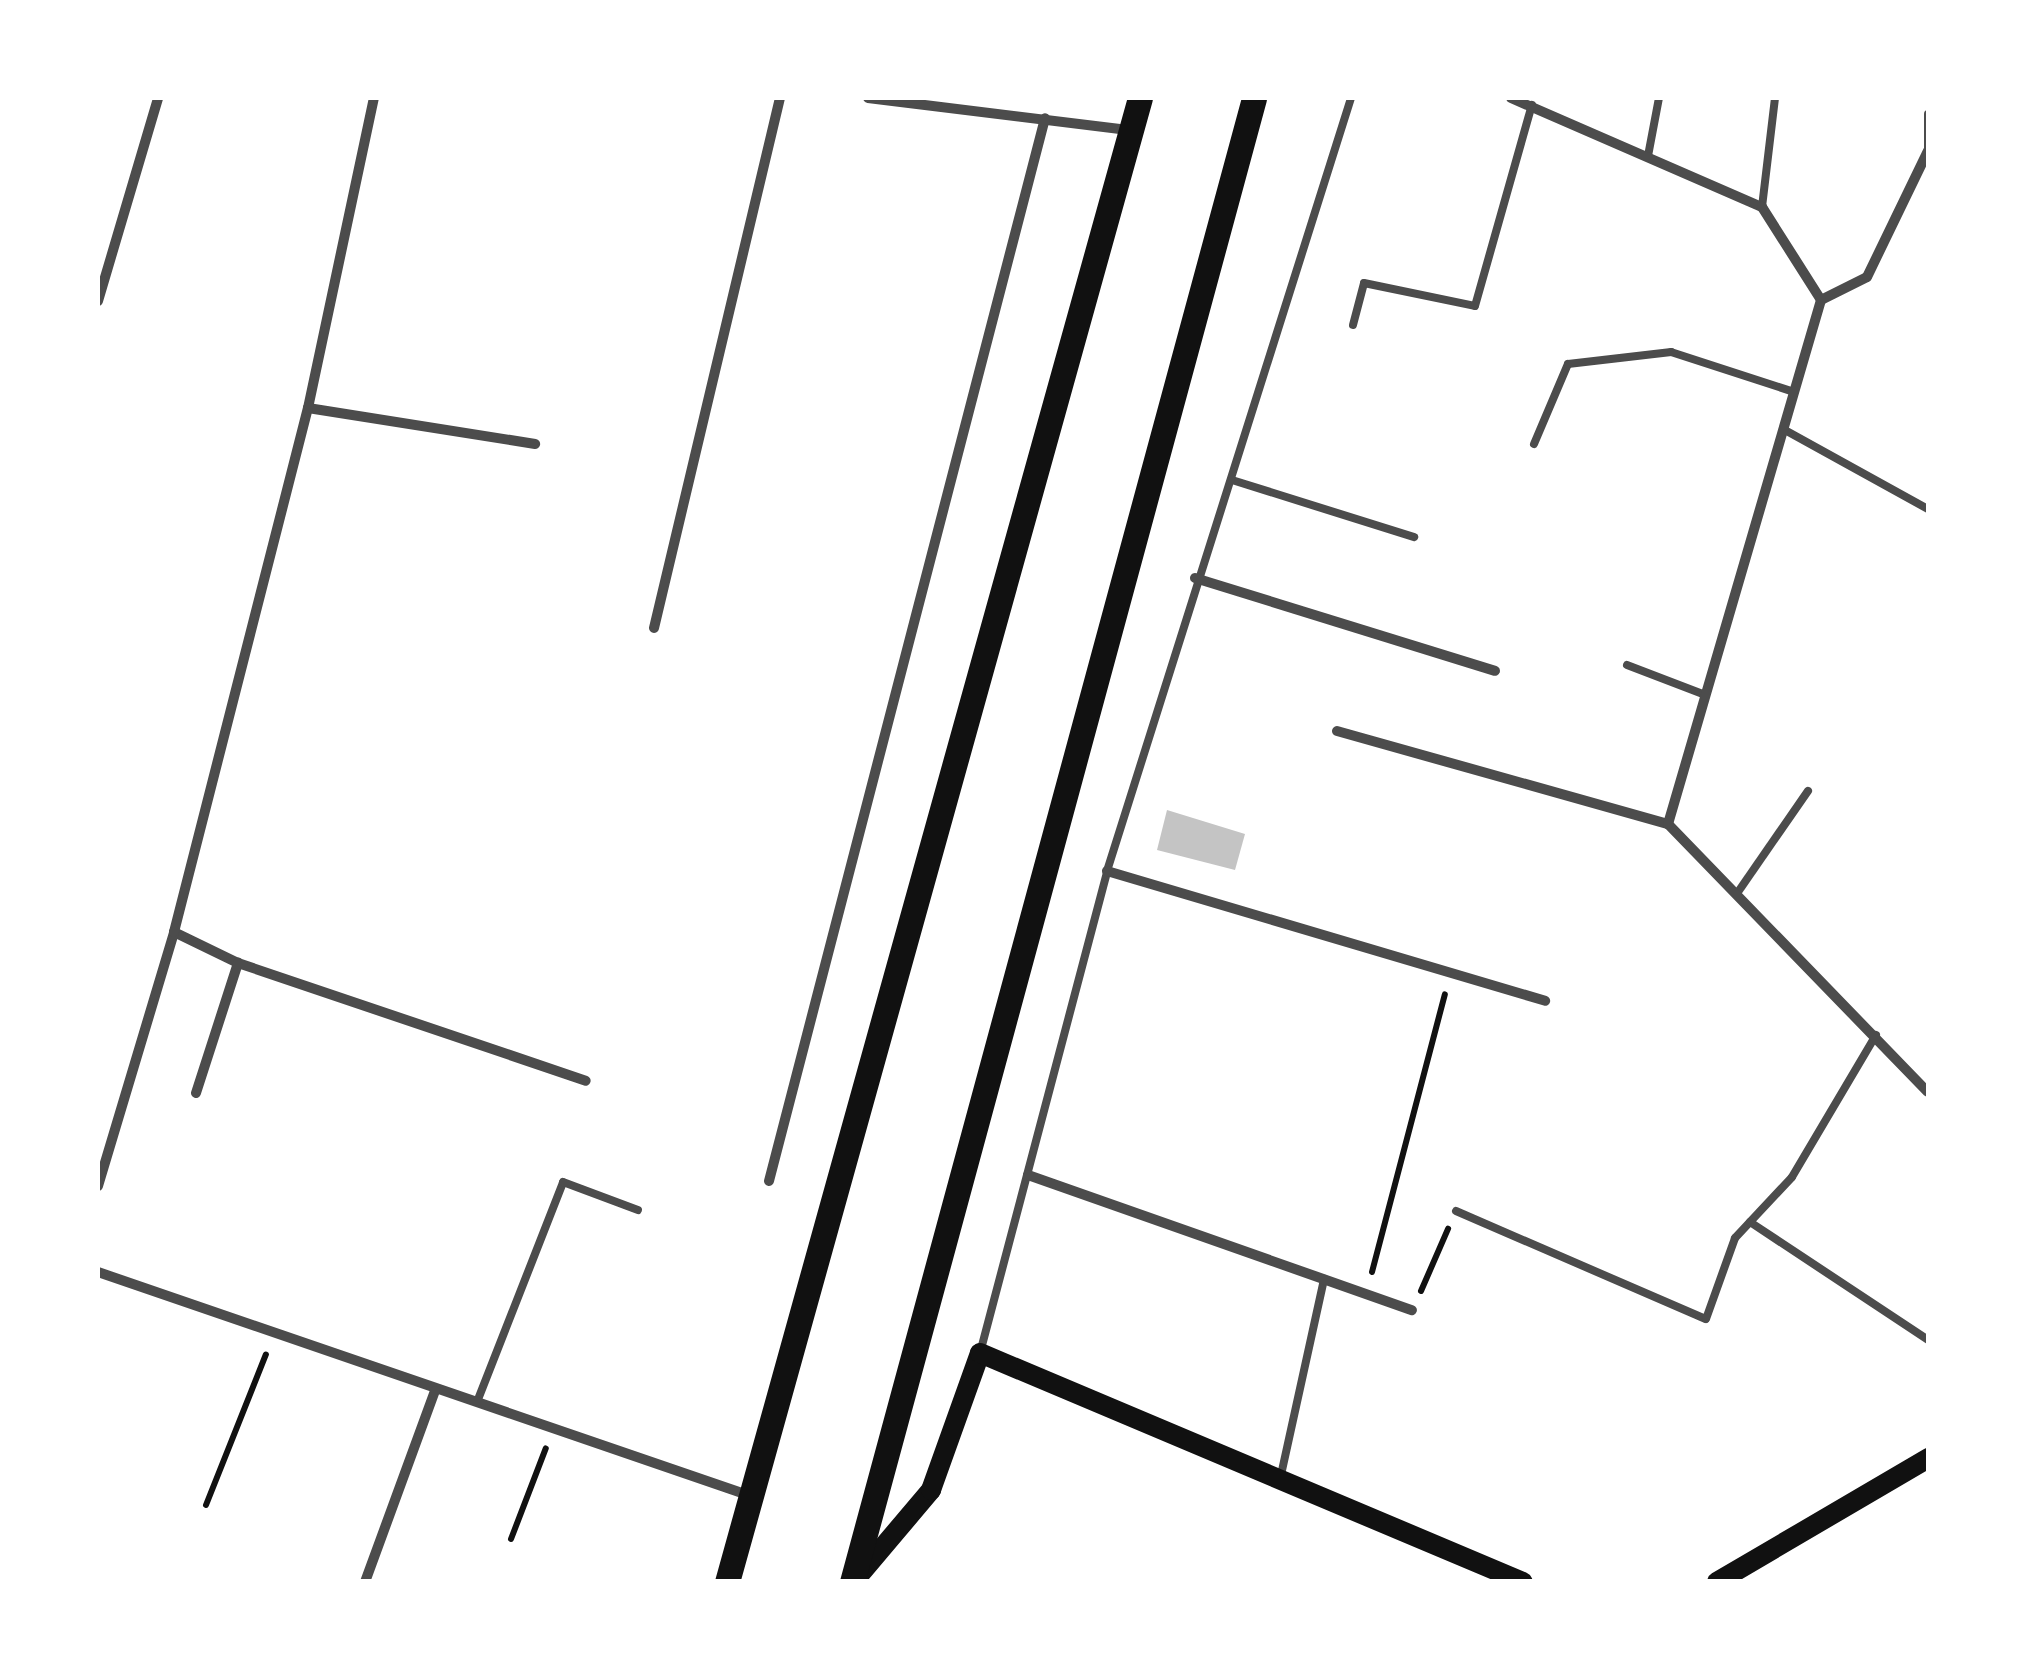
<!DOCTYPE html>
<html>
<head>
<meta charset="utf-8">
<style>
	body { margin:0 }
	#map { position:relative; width:2026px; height:1679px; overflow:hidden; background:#fff; font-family:Quicksand,sans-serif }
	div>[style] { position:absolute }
	.building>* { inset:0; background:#c4c4c4 }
	.path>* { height:6px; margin:-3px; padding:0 3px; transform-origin:3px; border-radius:3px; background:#111 }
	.service>* { height:8px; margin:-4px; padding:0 4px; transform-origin:4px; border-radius:4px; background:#4c4c4c }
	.minor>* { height:10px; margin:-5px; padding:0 5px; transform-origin:5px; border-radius:5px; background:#4c4c4c }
	.secondary>* { height:20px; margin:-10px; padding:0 10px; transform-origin:10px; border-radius:10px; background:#111 }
	.primary>* { height:25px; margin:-12.5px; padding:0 12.5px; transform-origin:12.5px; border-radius:12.5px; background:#111 }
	span { translate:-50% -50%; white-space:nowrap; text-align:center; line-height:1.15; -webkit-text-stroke:8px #fff; paint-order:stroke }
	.frame { position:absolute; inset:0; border:100px solid #fff; pointer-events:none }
</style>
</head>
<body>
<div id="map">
	<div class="building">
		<div style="clip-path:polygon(1167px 810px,1245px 834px,1235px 870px,1157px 850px)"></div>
	</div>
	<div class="path">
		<div style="left:1372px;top:1272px;width:287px;rotate:-75.3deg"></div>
		<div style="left:1421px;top:1291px;width:68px;rotate:-66.5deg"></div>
		<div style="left:206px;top:1505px;width:162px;rotate:-68.3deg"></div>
		<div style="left:511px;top:1539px;width:97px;rotate:-69deg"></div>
	</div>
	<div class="service">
		<div style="left:1928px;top:151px;width:37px;rotate:-90deg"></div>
		<div style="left:1648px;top:156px;width:59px;rotate:-79.3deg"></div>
		<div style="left:1762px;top:207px;width:110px;rotate:-83.2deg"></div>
		<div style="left:1353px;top:325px;width:43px;rotate:-75.3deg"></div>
		<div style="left:1364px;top:283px;width:113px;rotate:11.7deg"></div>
		<div style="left:1475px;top:306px;width:209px;rotate:-74.2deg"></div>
		<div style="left:1783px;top:429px;width:166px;rotate:28.9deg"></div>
		<div style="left:1534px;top:444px;width:87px;rotate:-67deg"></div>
		<div style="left:1568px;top:364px;width:104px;rotate:-6.6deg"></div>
		<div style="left:1671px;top:352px;width:129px;rotate:18deg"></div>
		<div style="left:1232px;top:480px;width:191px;rotate:17.4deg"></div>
		<div style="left:1627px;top:665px;width:84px;rotate:21deg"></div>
		<div style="left:1738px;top:892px;width:123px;rotate:-55.3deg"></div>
		<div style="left:1456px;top:1211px;width:272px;rotate:23.4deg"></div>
		<div style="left:1706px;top:1319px;width:86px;rotate:-70.3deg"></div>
		<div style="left:1735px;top:1238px;width:83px;rotate:-46.9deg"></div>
		<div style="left:1792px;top:1177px;width:165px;rotate:-59.4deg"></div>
		<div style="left:1750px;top:1222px;width:214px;rotate:33.5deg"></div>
		<div style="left:980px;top:1353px;width:498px;rotate:-75.2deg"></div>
		<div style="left:1107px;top:871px;width:811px;rotate:-72.48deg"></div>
		<div style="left:477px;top:1402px;width:236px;rotate:-68.6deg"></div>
		<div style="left:563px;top:1182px;width:80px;rotate:20.5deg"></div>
		<div style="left:1281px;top:1475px;width:201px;rotate:-77.6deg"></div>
	</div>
	<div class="minor">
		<div style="left:868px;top:98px;width:264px;rotate:7deg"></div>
		<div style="left:1511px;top:98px;width:274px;rotate:23.5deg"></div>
		<div style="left:1762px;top:207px;width:110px;rotate:57.6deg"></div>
		<div style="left:1821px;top:300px;width:51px;rotate:-26.6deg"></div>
		<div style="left:1867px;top:277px;width:140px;rotate:-64.2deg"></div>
		<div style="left:98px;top:301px;width:212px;rotate:-73.5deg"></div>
		<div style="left:308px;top:408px;width:230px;rotate:9deg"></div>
		<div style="left:1195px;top:578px;width:314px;rotate:17.2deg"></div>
		<div style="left:654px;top:628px;width:545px;rotate:-76.63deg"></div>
		<div style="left:1337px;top:731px;width:344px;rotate:15.7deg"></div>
		<div style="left:1668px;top:824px;width:373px;rotate:45.9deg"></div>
		<div style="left:1668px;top:824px;width:546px;rotate:-73.72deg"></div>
		<div style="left:1107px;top:871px;width:457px;rotate:16.5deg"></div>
		<div style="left:174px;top:932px;width:71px;rotate:25.8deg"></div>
		<div style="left:238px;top:963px;width:367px;rotate:18.7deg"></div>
		<div style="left:196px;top:1093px;width:137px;rotate:-72.1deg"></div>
		<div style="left:1028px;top:1175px;width:407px;rotate:19.4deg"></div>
		<div style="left:769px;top:1181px;width:1098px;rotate:-75.44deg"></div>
		<div style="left:98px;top:1186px;width:265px;rotate:-73.3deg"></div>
		<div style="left:174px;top:932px;width:541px;rotate:-75.66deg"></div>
		<div style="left:308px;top:408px;width:317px;rotate:-78deg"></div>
		<div style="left:98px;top:1272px;width:687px;rotate:18.94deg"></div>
		<div style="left:365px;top:1582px;width:203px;rotate:-69.9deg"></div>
	</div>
	<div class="secondary">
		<div style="left:855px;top:1580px;width:118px;rotate:-49.8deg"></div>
		<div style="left:931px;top:1490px;width:145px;rotate:-70.3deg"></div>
		<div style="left:980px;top:1353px;width:589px;rotate:22.87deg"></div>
		<div style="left:1717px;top:1582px;width:245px;rotate:-30.4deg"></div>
	</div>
	<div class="primary">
		<div style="left:727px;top:1582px;width:1540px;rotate:-74.45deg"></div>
		<div style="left:852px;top:1582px;width:1537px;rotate:-74.84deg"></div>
	</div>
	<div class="frame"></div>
</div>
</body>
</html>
